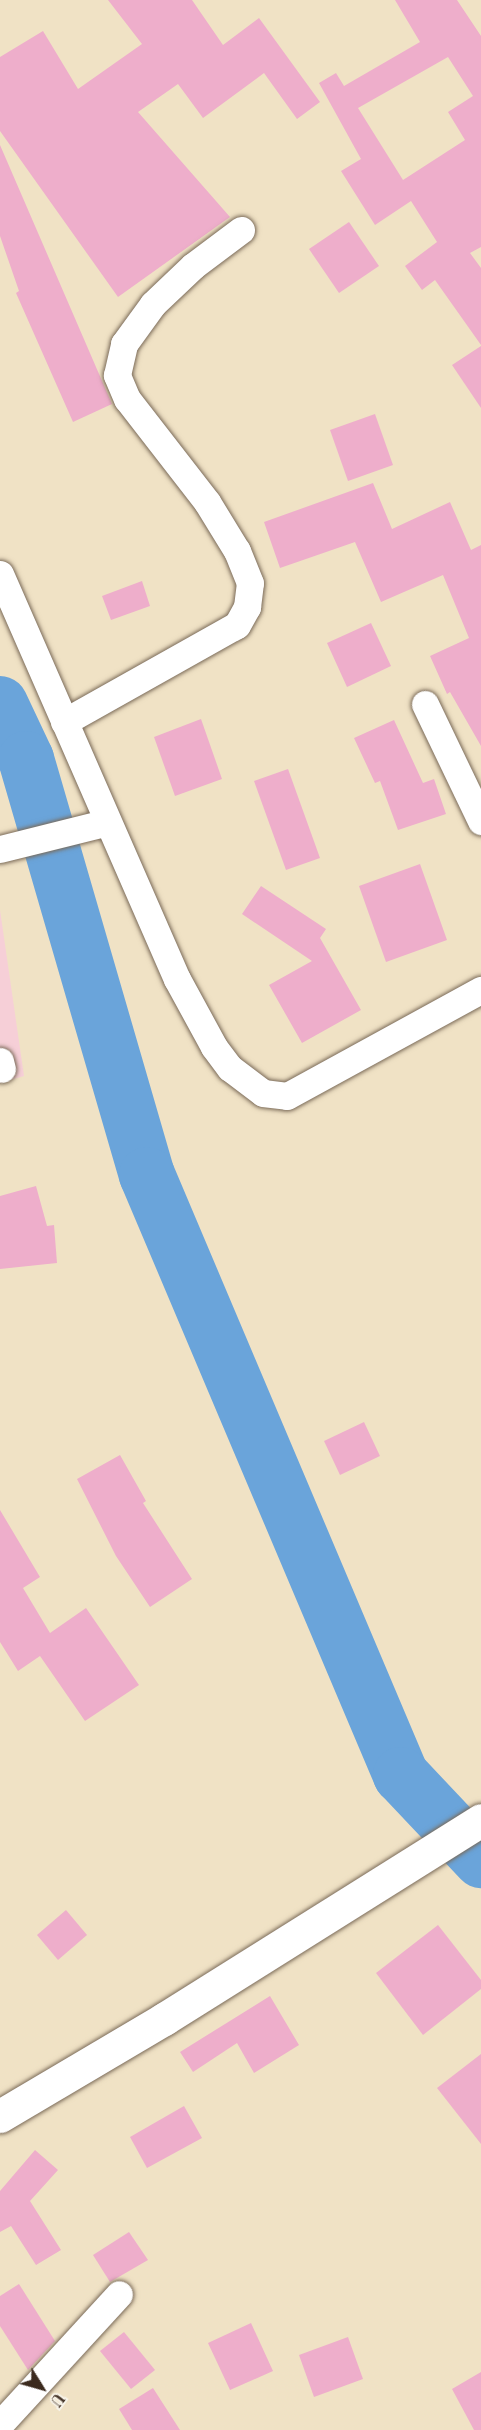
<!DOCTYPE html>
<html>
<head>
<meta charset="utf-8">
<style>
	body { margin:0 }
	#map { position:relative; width:481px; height:2430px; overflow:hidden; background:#f0e2c5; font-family:"Old Standard TT",serif }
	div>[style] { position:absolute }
	.built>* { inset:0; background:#f6cfd7 }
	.river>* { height:56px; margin:-28px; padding:0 28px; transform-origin:28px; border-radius:28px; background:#6aa4da }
	.building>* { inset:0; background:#eeaecb }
	.roads { filter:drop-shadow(0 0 2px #7a6a58) drop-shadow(0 0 2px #7a6a58) }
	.minor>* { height:27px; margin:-13.5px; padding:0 13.5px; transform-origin:13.5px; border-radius:13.5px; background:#fff }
	.tertiary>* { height:33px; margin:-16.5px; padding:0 16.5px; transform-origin:16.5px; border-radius:16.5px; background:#fff }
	span { translate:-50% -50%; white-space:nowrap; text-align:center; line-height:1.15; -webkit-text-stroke:6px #f7f3e8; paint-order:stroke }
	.north { position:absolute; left:12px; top:2358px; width:60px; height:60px; -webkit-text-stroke:4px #f7f3e8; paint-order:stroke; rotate:127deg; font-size:16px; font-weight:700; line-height:24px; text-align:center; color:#3b2a1e }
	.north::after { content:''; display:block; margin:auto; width:21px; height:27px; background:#3b2a1e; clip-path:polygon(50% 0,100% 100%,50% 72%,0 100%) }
</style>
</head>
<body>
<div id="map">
	<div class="built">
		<div style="clip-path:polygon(0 910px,24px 1076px,0 1083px)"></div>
	</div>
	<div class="river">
		<div style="left:0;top:704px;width:61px;rotate:64.7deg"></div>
		<div style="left:26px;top:759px;width:433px;rotate:73.8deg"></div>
		<div style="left:147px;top:1175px;width:652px;rotate:67.06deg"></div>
		<div style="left:401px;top:1775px;width:117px;rotate:46.7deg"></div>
	</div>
	<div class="building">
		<div style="clip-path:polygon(108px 0,192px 0,223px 45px,259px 18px,320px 102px,297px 119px,264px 73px,203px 118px,178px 84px,138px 112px,230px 217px,118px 297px,0 131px,0 57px,43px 31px,78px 89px,142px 44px)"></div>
		<div style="clip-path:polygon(evenodd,395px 0,457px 0,481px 36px,481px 247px,470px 253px,481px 268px,481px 345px,435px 280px,422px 290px,405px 266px,437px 242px,411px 201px,375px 225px,341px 171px,361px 159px,319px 83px,336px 73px,344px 86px,420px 42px,395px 0,448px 57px,473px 96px,448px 112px,465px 140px,403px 180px,358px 108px,448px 57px)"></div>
		<div style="clip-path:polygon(0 145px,112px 404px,73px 422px,16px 293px,19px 291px,0 236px)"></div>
		<div style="clip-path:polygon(349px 222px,379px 266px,339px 293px,309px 249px)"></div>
		<div style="clip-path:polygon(481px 346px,481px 408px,452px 365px)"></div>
		<div style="clip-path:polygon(375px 414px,393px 465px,348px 481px,330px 430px)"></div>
		<div style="clip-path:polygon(373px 483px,392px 529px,450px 502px,471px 550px,481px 545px,481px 746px,450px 692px,447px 694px,430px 656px,469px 638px,443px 575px,381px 602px,355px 542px,280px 568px,264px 522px)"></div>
		<div style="clip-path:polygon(142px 581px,150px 606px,111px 620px,102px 596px)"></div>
		<div style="clip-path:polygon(371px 623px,391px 666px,347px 687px,327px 643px)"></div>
		<div style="clip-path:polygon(201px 719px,222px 779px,175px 796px,154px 737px)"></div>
		<div style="clip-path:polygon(394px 720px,423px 783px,434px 779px,446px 814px,398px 830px,380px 781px,375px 783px,354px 738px)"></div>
		<div style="clip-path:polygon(288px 769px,320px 858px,286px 870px,254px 781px)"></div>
		<div style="clip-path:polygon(420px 864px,447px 940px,386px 962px,359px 886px)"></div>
		<div style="clip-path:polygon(261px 886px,326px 929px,320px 938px,361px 1010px,302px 1043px,269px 985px,312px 961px,242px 914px)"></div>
		<div style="clip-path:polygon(36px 1186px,47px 1226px,54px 1225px,57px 1263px,0 1269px,0 1196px)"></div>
		<div style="clip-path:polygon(364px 1422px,380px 1456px,340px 1475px,324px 1441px)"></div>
		<div style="clip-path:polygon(120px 1455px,146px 1501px,143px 1503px,192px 1579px,150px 1607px,116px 1556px,77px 1479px)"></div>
		<div style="clip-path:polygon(0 1510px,40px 1577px,23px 1588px,50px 1633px,86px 1608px,139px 1685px,85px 1721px,40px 1656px,18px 1671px,0 1642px)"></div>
		<div style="clip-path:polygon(66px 1910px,87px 1935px,58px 1960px,37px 1935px)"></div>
		<div style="clip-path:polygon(438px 1925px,481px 1980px,481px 1989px,423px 2035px,376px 1973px)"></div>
		<div style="clip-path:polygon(270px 1996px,299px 2045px,254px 2073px,237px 2043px,193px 2072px,180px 2052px)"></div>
		<div style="clip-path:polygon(481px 2054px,481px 2144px,437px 2088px)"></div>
		<div style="clip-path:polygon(184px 2106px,202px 2138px,147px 2168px,130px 2137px)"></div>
		<div style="clip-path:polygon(35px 2150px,58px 2170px,30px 2201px,61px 2250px,36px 2265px,11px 2226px,0 2232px,0 2191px)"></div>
		<div style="clip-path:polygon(129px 2232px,148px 2260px,110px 2282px,93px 2255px)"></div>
		<div style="clip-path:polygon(19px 2284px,55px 2341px,28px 2370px,0 2326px,0 2296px)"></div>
		<div style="clip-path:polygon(251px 2323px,273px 2371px,230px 2390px,208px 2343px)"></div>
		<div style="clip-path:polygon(124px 2332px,155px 2370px,131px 2389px,100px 2351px)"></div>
		<div style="clip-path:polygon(348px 2337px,363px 2379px,314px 2397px,299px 2355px)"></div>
		<div style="clip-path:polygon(481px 2372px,481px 2430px,474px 2430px,452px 2389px)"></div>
		<div style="clip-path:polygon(153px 2388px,180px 2430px,132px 2430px,119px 2409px)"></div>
	</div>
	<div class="roads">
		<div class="minor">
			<div style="left:0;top:574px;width:442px;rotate:66.4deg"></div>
			<div style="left:177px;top:979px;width:77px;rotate:61.4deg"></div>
			<div style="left:214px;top:1047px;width:26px;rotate:53deg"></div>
			<div style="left:230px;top:1068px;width:41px;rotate:37.1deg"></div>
			<div style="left:263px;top:1093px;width:24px;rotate:7deg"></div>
			<div style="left:287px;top:1096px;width:221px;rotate:-28.7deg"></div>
			<div style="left:425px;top:704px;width:130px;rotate:64.4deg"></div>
			<div style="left:64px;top:722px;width:198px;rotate:-29.3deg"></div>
			<div style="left:237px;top:625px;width:21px;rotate:-61deg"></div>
			<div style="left:247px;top:607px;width:24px;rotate:-83deg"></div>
			<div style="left:250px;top:583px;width:35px;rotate:-112deg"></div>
			<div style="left:237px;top:551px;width:57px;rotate:-121.5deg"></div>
			<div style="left:207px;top:502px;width:130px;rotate:-127.8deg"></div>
			<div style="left:127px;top:399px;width:26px;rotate:-113deg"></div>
			<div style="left:117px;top:375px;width:32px;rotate:-77deg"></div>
			<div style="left:124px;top:344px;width:49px;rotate:-54.1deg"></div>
			<div style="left:153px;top:304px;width:55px;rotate:-43.5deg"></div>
			<div style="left:193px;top:266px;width:60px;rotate:-36.9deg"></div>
			<div style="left:0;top:849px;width:111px;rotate:-14deg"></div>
			<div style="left:0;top:1061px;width:8px;rotate:76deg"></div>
			<div style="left:0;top:2424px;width:176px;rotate:-47.5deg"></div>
		</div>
		<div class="tertiary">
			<div style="left:0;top:2116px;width:191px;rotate:-30.6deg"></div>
			<div style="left:164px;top:2019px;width:374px;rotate:-32.1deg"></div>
		</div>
	</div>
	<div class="north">U</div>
</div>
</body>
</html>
